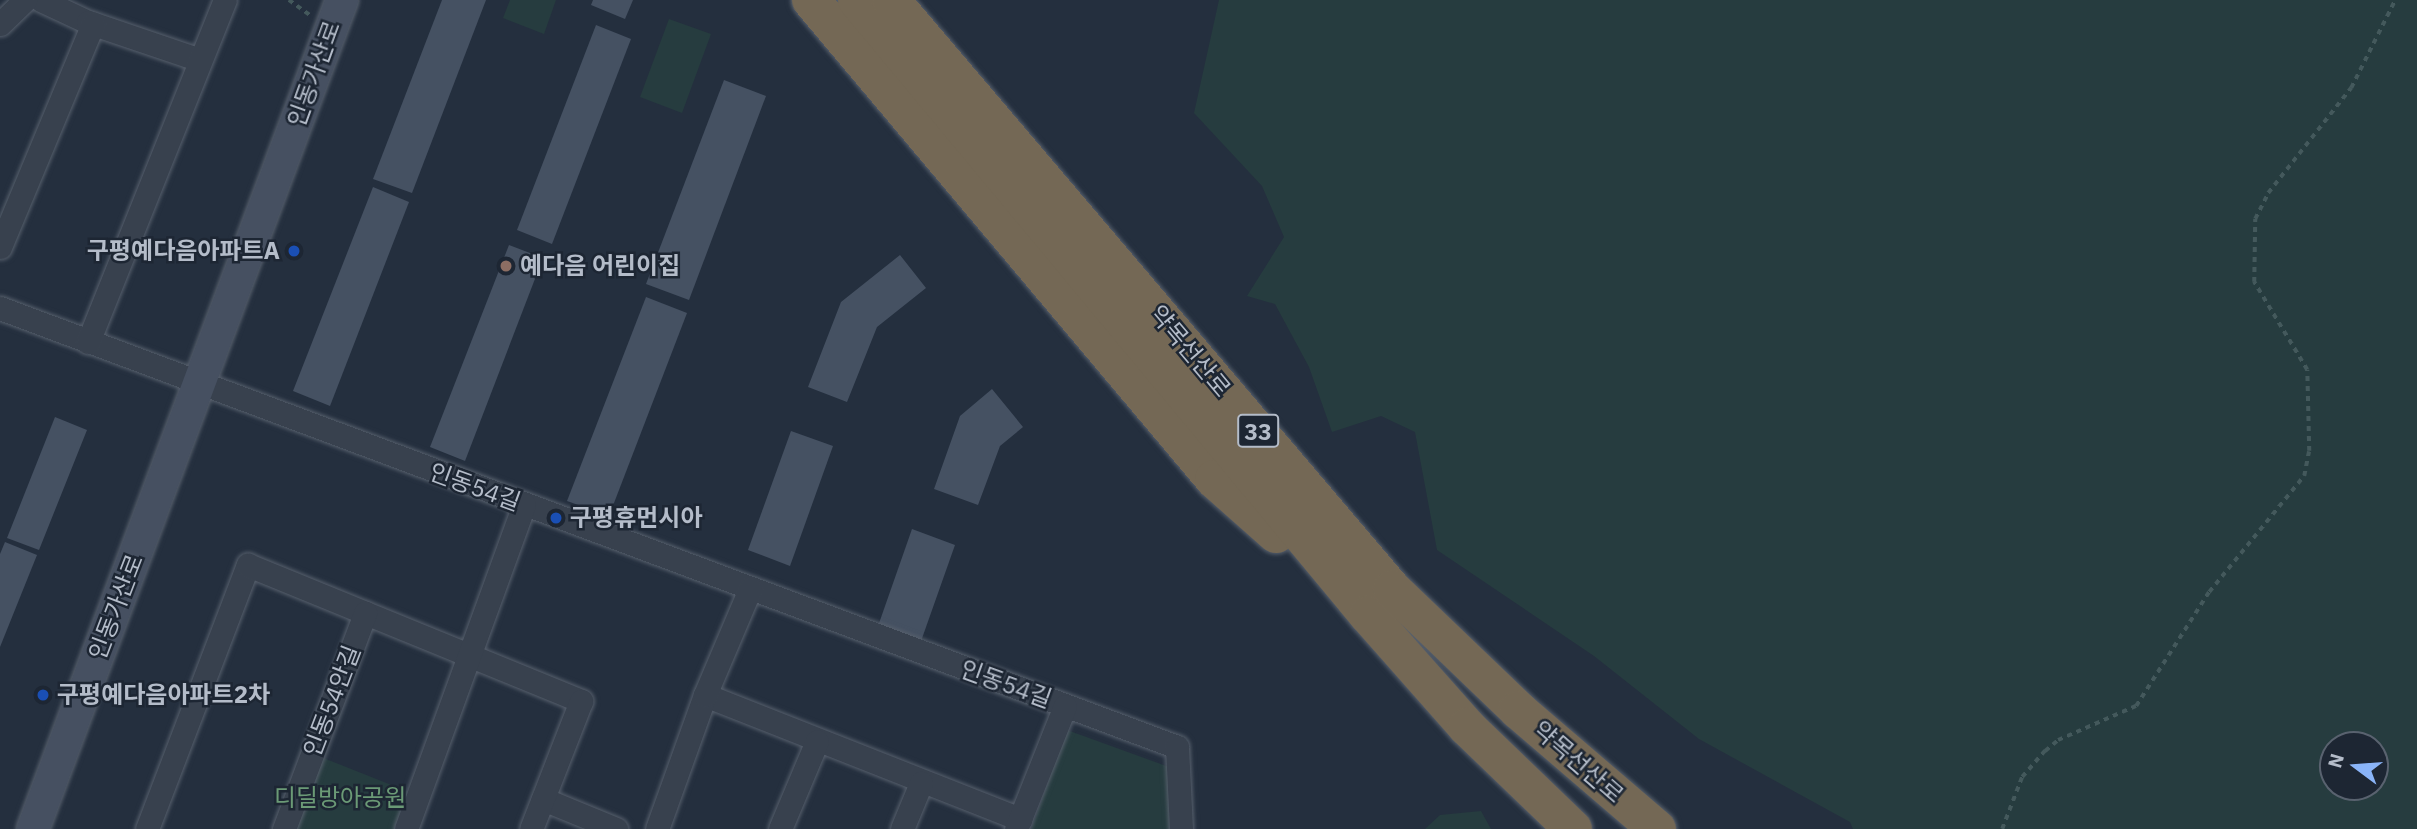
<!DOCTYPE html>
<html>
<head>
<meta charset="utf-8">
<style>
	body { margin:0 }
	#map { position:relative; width:2417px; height:829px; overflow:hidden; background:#242f3e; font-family:"IBM Plex Sans","Noto Sans KR",sans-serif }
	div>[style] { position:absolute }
	.green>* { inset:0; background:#263c3f }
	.building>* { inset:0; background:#455162 }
	.path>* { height:3.5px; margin-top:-1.75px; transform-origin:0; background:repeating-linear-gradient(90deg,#44595c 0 5px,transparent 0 10px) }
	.roads { filter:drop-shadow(0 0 2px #565f6c) drop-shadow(0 0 2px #565f6c) }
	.street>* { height:23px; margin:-11.5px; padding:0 11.5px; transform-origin:11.5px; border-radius:11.5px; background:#38414e }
	.secondary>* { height:32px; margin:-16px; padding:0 16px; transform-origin:16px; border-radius:16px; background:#465061 }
	.highway>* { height:38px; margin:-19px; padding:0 19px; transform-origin:19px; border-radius:19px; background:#746855 }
	.dots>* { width:19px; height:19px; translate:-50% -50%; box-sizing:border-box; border:4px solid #1d2633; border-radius:50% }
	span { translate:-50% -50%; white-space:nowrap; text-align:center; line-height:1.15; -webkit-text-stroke:5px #1d2633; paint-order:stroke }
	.shield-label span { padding:2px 5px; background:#1d2633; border:2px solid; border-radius:5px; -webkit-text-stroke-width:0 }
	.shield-label { font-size:23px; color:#b4bcc9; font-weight:700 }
	.street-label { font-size:24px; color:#b4bcc9 }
	.poi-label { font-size:24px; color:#b4bcc9; font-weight:700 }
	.right { translate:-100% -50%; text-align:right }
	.left { translate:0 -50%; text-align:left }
	.park-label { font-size:24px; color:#6b9a76 }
	.north { position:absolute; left:2319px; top:731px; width:70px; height:70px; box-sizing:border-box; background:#1d2633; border:2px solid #59626f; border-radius:50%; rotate:286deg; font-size:19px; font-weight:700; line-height:28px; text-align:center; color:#b4bcc9 }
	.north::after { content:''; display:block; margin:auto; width:24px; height:32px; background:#8ab4f8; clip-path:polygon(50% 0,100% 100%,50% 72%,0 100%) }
</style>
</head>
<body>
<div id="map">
	<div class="green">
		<div style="clip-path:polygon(510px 0,556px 0,544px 34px,503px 18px)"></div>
		<div style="clip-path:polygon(evenodd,1219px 0,2417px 0,2417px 829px,1853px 829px,1850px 822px,1699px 739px,1594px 656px,1437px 550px,1415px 432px,1381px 416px,1332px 432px,1309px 367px,1275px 304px,1247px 296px,1284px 237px,1262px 186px,1194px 113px,1219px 0,2333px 745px,2375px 745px,2375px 787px,2333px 787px,2333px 745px)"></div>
		<div style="clip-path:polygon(669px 19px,711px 34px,682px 113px,640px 97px)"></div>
		<div style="clip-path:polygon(1067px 730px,1169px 767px,1177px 829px,1031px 829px)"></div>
		<div style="clip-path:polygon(321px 757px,409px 792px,395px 829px,295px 829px)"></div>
		<div style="clip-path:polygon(1481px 811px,1491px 829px,1425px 829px,1440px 815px)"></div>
	</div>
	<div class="building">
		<div style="clip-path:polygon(442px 0,486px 0,412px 193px,373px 179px)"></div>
		<div style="clip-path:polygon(593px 0,633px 0,625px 19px,591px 5px)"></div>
		<div style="clip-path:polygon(596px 25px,631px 39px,552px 244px,517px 230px)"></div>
		<div style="clip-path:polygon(724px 80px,766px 96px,689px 300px,646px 284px)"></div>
		<div style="clip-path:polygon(373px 187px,409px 202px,330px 406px,293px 391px)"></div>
		<div style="clip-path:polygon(509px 245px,543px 258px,465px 461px,430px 447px)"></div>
		<div style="clip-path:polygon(900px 255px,926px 288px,877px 327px,847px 402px,808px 387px,841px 302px)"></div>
		<div style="clip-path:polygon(646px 297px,687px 313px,609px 516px,567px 501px)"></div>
		<div style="clip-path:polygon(992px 389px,1023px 427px,1000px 446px,978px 505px,934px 489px,960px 416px)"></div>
		<div style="clip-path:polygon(55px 417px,87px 430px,39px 550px,7px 538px)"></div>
		<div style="clip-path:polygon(791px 431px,833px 446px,790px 566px,748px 550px)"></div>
		<div style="clip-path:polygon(912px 529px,955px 545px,920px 644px,877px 629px)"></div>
		<div style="clip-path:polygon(5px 542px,37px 555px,0 647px,0 554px)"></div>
	</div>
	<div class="path">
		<div style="left:289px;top:0;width:26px;rotate:36deg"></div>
		<div style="left:2002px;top:829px;width:56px;rotate:-69deg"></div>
		<div style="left:2022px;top:777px;width:35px;rotate:-49deg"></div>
		<div style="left:2045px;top:751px;width:17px;rotate:-40deg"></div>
		<div style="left:2058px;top:740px;width:85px;rotate:-23.6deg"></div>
		<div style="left:2136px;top:706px;width:135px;rotate:-57.4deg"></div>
		<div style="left:2209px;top:592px;width:150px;rotate:-50.7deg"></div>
		<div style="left:2304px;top:476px;width:25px;rotate:-79deg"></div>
		<div style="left:2309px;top:451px;width:81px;rotate:-91.4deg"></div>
		<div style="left:2307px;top:370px;width:103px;rotate:-121.1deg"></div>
		<div style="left:2254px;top:282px;width:63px;rotate:-89.1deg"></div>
		<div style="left:2255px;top:219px;width:29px;rotate:-63deg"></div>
		<div style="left:2268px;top:193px;width:134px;rotate:-51.7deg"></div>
		<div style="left:2351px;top:88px;width:98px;rotate:-63.4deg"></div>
	</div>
	<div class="roads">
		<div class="street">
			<div style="left:41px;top:0;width:52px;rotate:25.1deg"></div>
			<div style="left:88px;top:22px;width:118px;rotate:18.7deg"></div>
			<div style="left:0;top:24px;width:35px;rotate:-44deg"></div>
			<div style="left:0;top:247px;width:242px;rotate:-67.4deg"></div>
			<div style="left:0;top:308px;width:1256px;rotate:20.45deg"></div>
			<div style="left:1177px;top:747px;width:82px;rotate:87.2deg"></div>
			<div style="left:88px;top:342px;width:368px;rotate:-68.2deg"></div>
			<div style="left:705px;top:695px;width:339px;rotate:21.5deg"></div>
			<div style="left:543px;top:799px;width:79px;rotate:22.3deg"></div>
			<div style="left:147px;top:829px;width:283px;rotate:-69.1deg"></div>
			<div style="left:248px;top:565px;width:360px;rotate:22.2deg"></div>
			<div style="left:581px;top:701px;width:137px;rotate:111.3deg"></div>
			<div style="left:284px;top:829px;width:231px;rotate:-69.4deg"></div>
			<div style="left:406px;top:829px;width:345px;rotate:-70deg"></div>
			<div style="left:657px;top:829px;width:142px;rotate:-70.3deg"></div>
			<div style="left:705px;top:695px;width:115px;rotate:-67deg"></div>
			<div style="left:780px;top:829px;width:95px;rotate:-67.2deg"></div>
			<div style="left:902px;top:829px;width:50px;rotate:-67.6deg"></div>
			<div style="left:1016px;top:829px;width:132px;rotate:-68.3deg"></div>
		</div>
		<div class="secondary">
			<div style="left:33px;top:829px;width:885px;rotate:-69.56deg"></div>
		</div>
		<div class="highway">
			<div style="left:811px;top:0;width:626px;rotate:49.92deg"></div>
			<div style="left:1214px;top:479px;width:83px;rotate:41.6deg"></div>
			<div style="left:857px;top:0;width:800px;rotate:50.28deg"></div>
			<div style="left:1368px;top:615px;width:149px;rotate:48.5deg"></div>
			<div style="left:1467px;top:727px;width:147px;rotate:43.9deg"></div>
			<div style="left:891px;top:0;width:773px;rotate:49.62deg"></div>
			<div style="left:1392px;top:589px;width:175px;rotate:43.8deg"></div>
			<div style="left:1518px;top:710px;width:183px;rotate:40.6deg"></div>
		</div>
	</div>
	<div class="dots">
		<div style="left:294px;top:251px;background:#1a4fb4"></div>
		<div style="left:506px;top:266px;background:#8d6e63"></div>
		<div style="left:556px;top:518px;background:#1a4fb4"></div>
		<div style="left:43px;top:695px;background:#1a4fb4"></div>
	</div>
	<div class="shield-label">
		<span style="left:1258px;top:431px">33</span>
	</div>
	<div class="street-label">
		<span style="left:314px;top:74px;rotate:-70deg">인동가산로</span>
		<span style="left:1190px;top:351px;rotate:50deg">약목선산로</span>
		<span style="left:475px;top:487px;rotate:20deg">인동54길</span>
		<span style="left:116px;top:607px;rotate:-69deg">인동가산로</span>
		<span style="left:1006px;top:684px;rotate:20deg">인동54길</span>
		<span style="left:332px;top:701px;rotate:-69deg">인동54안길</span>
		<span style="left:1578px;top:762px;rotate:41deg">약목선산로</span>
	</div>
	<div class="poi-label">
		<span class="right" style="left:280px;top:251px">구평예다음아파트A</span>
		<span class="left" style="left:520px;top:266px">예다음 어린이집</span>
		<span class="left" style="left:570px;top:518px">구평휴먼시아</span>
		<span class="left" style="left:57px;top:695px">구평예다음아파트2차</span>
	</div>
	<div class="park-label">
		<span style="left:340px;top:798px">디딜방아공원</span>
	</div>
	<div class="north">N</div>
</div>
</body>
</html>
